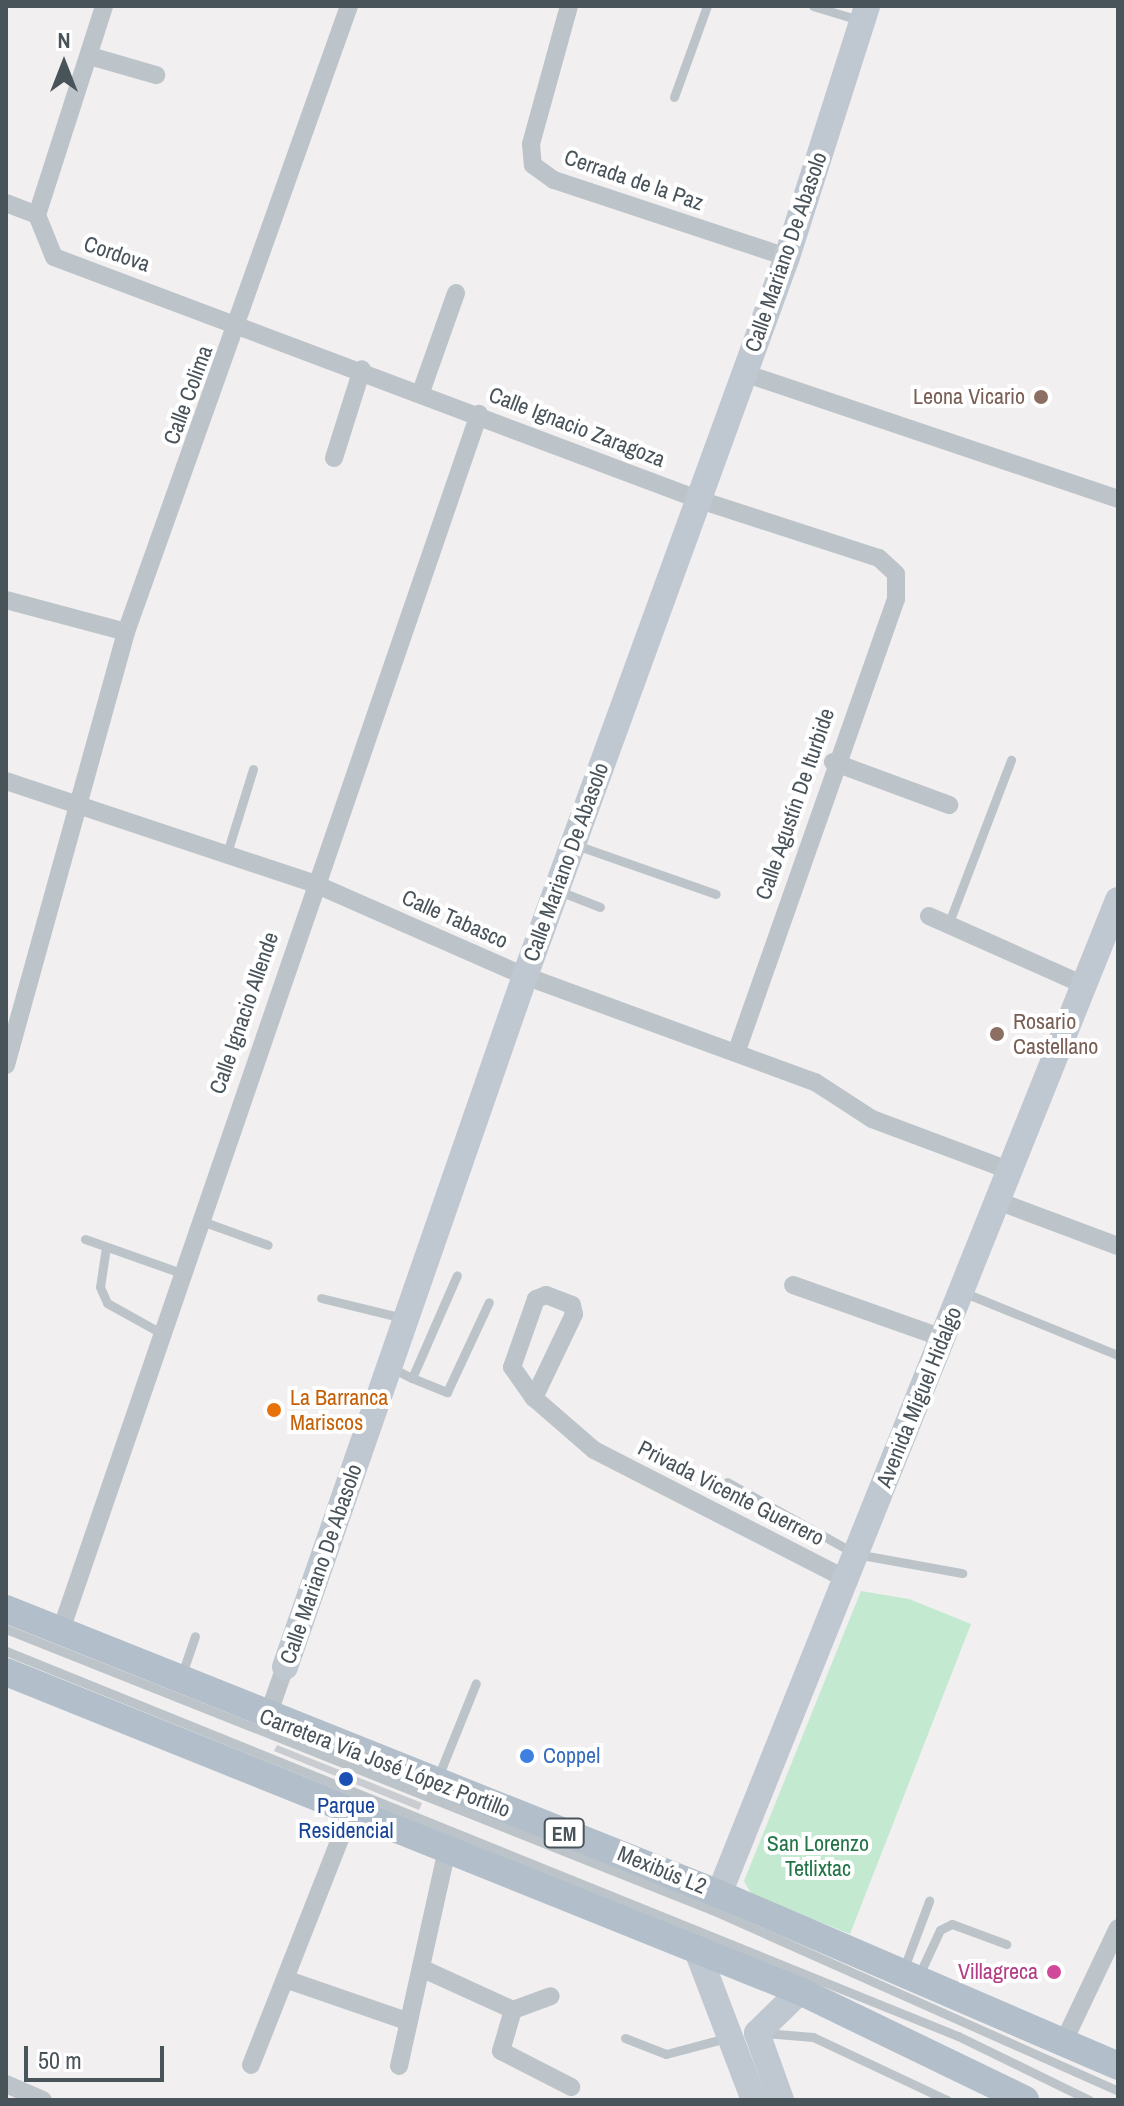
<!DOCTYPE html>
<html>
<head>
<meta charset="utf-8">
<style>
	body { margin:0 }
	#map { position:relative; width:1124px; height:2106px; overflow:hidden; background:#f1efef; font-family:"Archivo Narrow",sans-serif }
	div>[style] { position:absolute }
	.green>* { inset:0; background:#c3ead0 }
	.building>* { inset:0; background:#c9ccd1 }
	.lane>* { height:9px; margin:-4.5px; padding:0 4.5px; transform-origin:4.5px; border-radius:4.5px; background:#bcc4ca }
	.street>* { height:18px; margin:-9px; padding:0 9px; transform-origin:9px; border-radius:9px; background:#bcc4ca }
	.secondary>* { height:26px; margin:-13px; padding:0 13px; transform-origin:13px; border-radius:13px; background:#bfc8d1 }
	.primary>* { height:28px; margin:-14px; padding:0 14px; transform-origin:14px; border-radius:14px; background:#b2bfcb }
	.dots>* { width:22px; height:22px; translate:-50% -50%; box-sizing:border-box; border:4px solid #fff; border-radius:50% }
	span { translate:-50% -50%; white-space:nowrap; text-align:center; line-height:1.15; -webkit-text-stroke:8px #fff; paint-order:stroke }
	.shield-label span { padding:2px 6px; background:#fff; border:2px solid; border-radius:6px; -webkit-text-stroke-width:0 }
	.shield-label { font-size:20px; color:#49535a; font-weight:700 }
	.street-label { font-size:22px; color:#49535a }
	.education-label { font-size:22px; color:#785e54 }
	.right { translate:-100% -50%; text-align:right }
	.left { translate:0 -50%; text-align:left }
	.food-label { font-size:22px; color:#c56008 }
	.shop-label { font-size:22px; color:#366cbe }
	.transit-label { font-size:22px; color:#164399 }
	.park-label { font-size:22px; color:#227447 }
	.hotel-label { font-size:22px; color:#b23c85 }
	.frame { position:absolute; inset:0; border:8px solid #49535a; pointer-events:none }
	.north { position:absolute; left:24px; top:24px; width:80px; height:80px; -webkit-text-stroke:6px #fff; paint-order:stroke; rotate:0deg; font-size:22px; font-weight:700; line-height:32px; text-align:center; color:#49535a }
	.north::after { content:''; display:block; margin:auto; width:28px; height:36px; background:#49535a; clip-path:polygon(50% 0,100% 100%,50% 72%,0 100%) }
	.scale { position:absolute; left:24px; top:2046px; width:140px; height:36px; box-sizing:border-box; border:4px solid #49535a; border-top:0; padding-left:10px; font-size:24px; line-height:28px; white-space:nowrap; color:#49535a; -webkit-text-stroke:6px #fff; paint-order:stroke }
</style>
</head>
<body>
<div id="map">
	<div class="green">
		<div style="clip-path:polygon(861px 1591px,909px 1599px,971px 1624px,850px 1934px,752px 1895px,744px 1881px)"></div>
	</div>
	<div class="building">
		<div style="clip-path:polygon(277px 1745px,422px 1803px,419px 1810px,274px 1751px)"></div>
	</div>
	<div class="lane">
		<div style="left:813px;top:6px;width:48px;rotate:16.9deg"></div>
		<div style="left:674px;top:97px;width:97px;rotate:-70.1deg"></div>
		<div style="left:576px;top:845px;width:148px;rotate:19.3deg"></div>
		<div style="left:227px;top:853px;width:88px;rotate:-72.8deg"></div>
		<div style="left:559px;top:891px;width:44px;rotate:21.3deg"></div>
		<div style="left:948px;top:925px;width:177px;rotate:-69.1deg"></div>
		<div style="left:199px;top:1220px;width:73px;rotate:19.9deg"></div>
		<div style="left:85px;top:1239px;width:102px;rotate:19.5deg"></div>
		<div style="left:106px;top:1247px;width:40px;rotate:98.5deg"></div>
		<div style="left:100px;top:1287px;width:17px;rotate:66deg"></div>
		<div style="left:107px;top:1303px;width:62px;rotate:29.1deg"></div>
		<div style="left:965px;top:1293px;width:165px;rotate:22.1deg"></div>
		<div style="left:321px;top:1298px;width:84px;rotate:13.7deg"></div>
		<div style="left:392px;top:1368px;width:22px;rotate:27deg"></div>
		<div style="left:412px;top:1378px;width:112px;rotate:-66.4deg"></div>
		<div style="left:412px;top:1378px;width:38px;rotate:22deg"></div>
		<div style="left:447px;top:1392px;width:99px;rotate:-65deg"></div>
		<div style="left:727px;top:1482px;width:148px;rotate:29.2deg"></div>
		<div style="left:856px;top:1554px;width:108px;rotate:10.2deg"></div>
		<div style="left:6px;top:1629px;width:760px;rotate:21.7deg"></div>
		<div style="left:712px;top:1910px;width:445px;rotate:24deg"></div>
		<div style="left:6px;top:1651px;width:1027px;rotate:22.02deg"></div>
		<div style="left:958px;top:2036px;width:146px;rotate:26deg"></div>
		<div style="left:181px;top:1677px;width:43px;rotate:-71.1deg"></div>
		<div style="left:438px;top:1777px;width:101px;rotate:-68deg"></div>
		<div style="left:904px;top:1968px;width:72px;rotate:-69.5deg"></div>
		<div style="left:919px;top:1975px;width:50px;rotate:-65deg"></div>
		<div style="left:940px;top:1930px;width:13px;rotate:-27deg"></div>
		<div style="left:952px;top:1924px;width:58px;rotate:20.3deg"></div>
		<div style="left:765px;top:2033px;width:48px;rotate:4.8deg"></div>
		<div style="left:813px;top:2037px;width:148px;rotate:25.2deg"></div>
		<div style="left:625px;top:2038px;width:44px;rotate:21.3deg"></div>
		<div style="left:666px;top:2054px;width:62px;rotate:-14.9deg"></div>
	</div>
	<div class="street">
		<div style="left:569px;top:6px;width:143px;rotate:105.4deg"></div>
		<div style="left:531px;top:144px;width:21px;rotate:85deg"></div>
		<div style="left:533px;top:165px;width:26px;rotate:36deg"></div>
		<div style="left:554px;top:180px;width:245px;rotate:18.3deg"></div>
		<div style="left:90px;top:56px;width:69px;rotate:16.1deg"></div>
		<div style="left:6px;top:203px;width:33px;rotate:21deg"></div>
		<div style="left:37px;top:215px;width:45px;rotate:68deg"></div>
		<div style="left:54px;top:257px;width:687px;rotate:20.62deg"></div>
		<div style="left:697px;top:499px;width:191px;rotate:18deg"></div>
		<div style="left:879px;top:558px;width:23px;rotate:43deg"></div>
		<div style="left:896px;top:574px;width:25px;rotate:90deg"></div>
		<div style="left:896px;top:599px;width:478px;rotate:109.4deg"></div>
		<div style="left:37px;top:215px;width:219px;rotate:-72.2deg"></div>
		<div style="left:744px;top:373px;width:395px;rotate:18.6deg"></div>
		<div style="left:421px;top:392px;width:105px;rotate:-70.5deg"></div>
		<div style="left:334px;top:458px;width:93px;rotate:-72.5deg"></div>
		<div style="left:6px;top:600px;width:124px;rotate:14.9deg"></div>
		<div style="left:833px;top:762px;width:124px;rotate:20.3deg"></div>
		<div style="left:6px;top:781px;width:326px;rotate:18.4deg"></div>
		<div style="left:315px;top:884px;width:229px;rotate:23.7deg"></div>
		<div style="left:525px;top:976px;width:309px;rotate:20.1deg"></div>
		<div style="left:815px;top:1082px;width:68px;rotate:33deg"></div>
		<div style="left:872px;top:1119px;width:148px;rotate:20.5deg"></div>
		<div style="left:929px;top:916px;width:170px;rotate:24deg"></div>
		<div style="left:6px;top:1065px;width:449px;rotate:-74.5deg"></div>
		<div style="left:126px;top:632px;width:665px;rotate:-70.39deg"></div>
		<div style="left:998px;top:1201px;width:128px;rotate:20.6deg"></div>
		<div style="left:793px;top:1285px;width:159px;rotate:19.5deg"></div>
		<div style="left:534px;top:1398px;width:93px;rotate:-64.5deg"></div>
		<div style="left:574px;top:1314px;width:9px;rotate:-103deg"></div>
		<div style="left:572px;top:1305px;width:28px;rotate:-159deg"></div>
		<div style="left:546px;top:1295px;width:11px;rotate:158deg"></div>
		<div style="left:536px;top:1299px;width:72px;rotate:109.4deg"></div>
		<div style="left:512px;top:1367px;width:38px;rotate:55deg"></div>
		<div style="left:534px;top:1398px;width:79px;rotate:40.9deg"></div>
		<div style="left:594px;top:1450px;width:283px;rotate:27.1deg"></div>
		<div style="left:61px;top:1630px;width:1286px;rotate:-71.03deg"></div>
		<div style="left:267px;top:1718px;width:54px;rotate:-70.6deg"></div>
		<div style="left:421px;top:1968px;width:101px;rotate:24.5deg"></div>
		<div style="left:513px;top:2010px;width:40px;rotate:-20.2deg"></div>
		<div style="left:285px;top:1979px;width:131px;rotate:19.1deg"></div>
		<div style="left:513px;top:2010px;width:43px;rotate:106.3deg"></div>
		<div style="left:501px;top:2051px;width:79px;rotate:27.2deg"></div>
		<div style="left:1064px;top:2041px;width:125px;rotate:-64.5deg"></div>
		<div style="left:251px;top:2065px;width:273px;rotate:-68.5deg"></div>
		<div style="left:399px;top:2066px;width:222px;rotate:-77.5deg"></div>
		<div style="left:6px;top:2084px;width:40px;rotate:23.4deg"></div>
	</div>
	<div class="secondary">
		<div style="left:285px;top:1667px;width:731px;rotate:-70.85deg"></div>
		<div style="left:525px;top:976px;width:765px;rotate:-69.98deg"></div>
		<div style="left:787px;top:257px;width:263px;rotate:-72.3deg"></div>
		<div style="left:719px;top:1894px;width:1071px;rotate:-68.13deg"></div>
		<div style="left:696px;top:1948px;width:163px;rotate:69.1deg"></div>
		<div style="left:781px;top:2100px;width:71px;rotate:-109.7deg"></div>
		<div style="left:757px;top:2033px;width:60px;rotate:-44.3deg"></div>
	</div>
	<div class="primary">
		<div style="left:6px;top:1609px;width:768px;rotate:21.79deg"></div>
		<div style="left:719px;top:1894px;width:434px;rotate:23.3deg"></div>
		<div style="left:6px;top:1672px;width:856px;rotate:21.89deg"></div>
		<div style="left:800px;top:1991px;width:250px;rotate:25.8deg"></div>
	</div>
	<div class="dots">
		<div style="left:1041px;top:397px;background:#8d6e63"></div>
		<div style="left:997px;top:1034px;background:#8d6e63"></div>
		<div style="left:274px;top:1410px;background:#e8710a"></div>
		<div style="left:527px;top:1756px;background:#3f7fe0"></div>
		<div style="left:346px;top:1779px;background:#1a4fb4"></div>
		<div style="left:1054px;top:1972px;background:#d1479c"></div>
	</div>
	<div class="shield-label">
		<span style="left:564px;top:1833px">EM</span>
	</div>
	<div class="street-label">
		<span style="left:634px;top:180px;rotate:19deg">Cerrada de la Paz</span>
		<span style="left:786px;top:252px;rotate:-71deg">Calle Mariano De Abasolo</span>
		<span style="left:117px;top:254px;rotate:19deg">Cordova</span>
		<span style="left:188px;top:395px;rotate:-70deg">Calle Colima</span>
		<span style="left:577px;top:427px;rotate:21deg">Calle Ignacio Zaragoza</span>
		<span style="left:795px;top:804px;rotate:-71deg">Calle Agustín De Iturbide</span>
		<span style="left:566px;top:862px;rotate:-70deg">Calle Mariano De Abasolo</span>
		<span style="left:455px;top:919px;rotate:24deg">Calle Tabasco</span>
		<span style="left:244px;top:1013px;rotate:-71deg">Calle Ignacio Allende</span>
		<span style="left:919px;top:1397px;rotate:-68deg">Avenida Miguel Hidalgo</span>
		<span style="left:731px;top:1493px;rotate:27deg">Privada Vicente Guerrero</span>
		<span style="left:321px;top:1564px;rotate:-71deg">Calle Mariano De Abasolo</span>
		<span style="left:385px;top:1763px;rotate:21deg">Carretera Vía José López Portillo</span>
		<span style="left:662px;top:1870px;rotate:22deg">Mexibús L2</span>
	</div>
	<div class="education-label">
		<span class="right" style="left:1025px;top:397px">Leona Vicario</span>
		<span class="left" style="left:1013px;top:1034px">Rosario<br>Castellano</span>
	</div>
	<div class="food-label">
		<span class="left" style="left:290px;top:1410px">La Barranca<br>Mariscos</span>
	</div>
	<div class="shop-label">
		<span class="left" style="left:543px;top:1756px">Coppel</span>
	</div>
	<div class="transit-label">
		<span style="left:346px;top:1818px">Parque<br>Residencial</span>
	</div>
	<div class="park-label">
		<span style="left:818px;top:1856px">San Lorenzo<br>Tetlixtac</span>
	</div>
	<div class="hotel-label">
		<span class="right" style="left:1038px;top:1972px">Villagreca</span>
	</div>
	<div class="frame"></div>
	<div class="north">N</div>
	<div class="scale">50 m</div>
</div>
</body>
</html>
